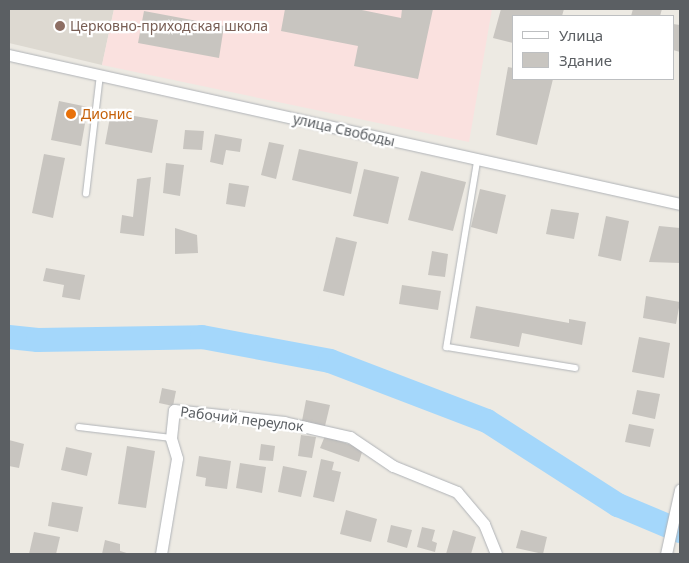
<!DOCTYPE html>
<html>
<head>
<meta charset="utf-8">
<style>
	body { margin:0 }
	#map { position:relative; width:689px; height:563px; overflow:hidden; background:#edeae3; font-family:"Noto Sans",sans-serif }
	div>[style] { position:absolute }
	.education>* { inset:0; background:#ddd9d1 }
	.medical>* { inset:0; background:#fae1df }
	.river>* { height:24px; margin:-12px; padding:0 12px; transform-origin:12px; border-radius:12px; background:#a4d7fb }
	.building>* { inset:0; background:#c8c5c0 }
	.roads { filter:drop-shadow(0 0 1px #b0b3b7) drop-shadow(0 0 1px #b0b3b7) }
	.service>* { height:5.5px; margin:-2.75px; padding:0 2.75px; transform-origin:2.75px; border-radius:2.75px; background:#fff }
	.minor>* { height:11px; margin:-5.5px; padding:0 5.5px; transform-origin:5.5px; border-radius:5.5px; background:#fff }
	.dots>* { width:14px; height:14px; translate:-50% -50%; box-sizing:border-box; border:2px solid #fff; border-radius:50% }
	span { translate:-50% -50%; white-space:nowrap; text-align:center; line-height:1.15; -webkit-text-stroke:4.5px #fff; paint-order:stroke }
	.education-label { font-size:14px; color:#785e54 }
	.left { translate:0 -50%; text-align:left }
	.food-label { font-size:14px; color:#c56008 }
	.street-label { font-size:14px; color:#5b5f63 }
	.frame { position:absolute; inset:0; border:10px solid #5b5f63; pointer-events:none }
	.legend { position:absolute; left:512px; top:15px; width:162px; height:65px; box-sizing:border-box; background:#fff; border:1px solid #bdbfc1; margin:0; padding:6px 9px; list-style:none; font-size:15px; color:#5b5f63 }
	.legend li { display:flex; align-items:center; gap:10px; height:25px }
	.legend b { width:25px; border:1px solid #bdbfc1 }
</style>
</head>
<body>
<div id="map">
	<div class="education">
		<div style="clip-path:polygon(9px 9px,114px 9px,102px 65px,9px 43px)"></div>
	</div>
	<div class="medical">
		<div style="clip-path:polygon(114px 9px,492px 9px,469px 142px,102px 65px)"></div>
	</div>
	<div class="river">
		<div style="left:9px;top:337px;width:29px;rotate:6deg"></div>
		<div style="left:38px;top:340px;width:164px;rotate:-1deg"></div>
		<div style="left:202px;top:337px;width:130px;rotate:10.6deg"></div>
		<div style="left:330px;top:361px;width:168px;rotate:20.9deg"></div>
		<div style="left:487px;top:421px;width:156px;rotate:32.7deg"></div>
		<div style="left:618px;top:505px;width:67px;rotate:22.8deg"></div>
	</div>
	<div class="building">
		<div style="clip-path:polygon(285px 9px,357px 9px,401px 18px,402px 9px,433px 9px,418px 79px,354px 66px,358px 46px,281px 31px)"></div>
		<div style="clip-path:polygon(501px 9px,564px 9px,562px 16px,513px 16px,513px 43px,493px 38px)"></div>
		<div style="clip-path:polygon(633px 9px,662px 9px,660px 16px,631px 16px)"></div>
		<div style="clip-path:polygon(144px 11px,224px 26px,219px 58px,138px 43px)"></div>
		<div style="clip-path:polygon(673px 24px,680px 25px,680px 52px,673px 50px)"></div>
		<div style="clip-path:polygon(508px 67px,513px 68px,513px 79px,553px 79px,537px 145px,496px 135px)"></div>
		<div style="clip-path:polygon(59px 101px,88px 107px,81px 146px,51px 140px)"></div>
		<div style="clip-path:polygon(111px 112px,158px 120px,152px 153px,105px 144px)"></div>
		<div style="clip-path:polygon(185px 130px,204px 131px,202px 150px,183px 149px)"></div>
		<div style="clip-path:polygon(215px 134px,242px 139px,240px 152px,226px 150px,223px 165px,210px 162px)"></div>
		<div style="clip-path:polygon(269px 142px,284px 145px,276px 179px,261px 175px)"></div>
		<div style="clip-path:polygon(299px 149px,358px 162px,351px 194px,292px 180px)"></div>
		<div style="clip-path:polygon(44px 154px,65px 158px,53px 218px,32px 213px)"></div>
		<div style="clip-path:polygon(166px 163px,184px 165px,180px 196px,163px 193px)"></div>
		<div style="clip-path:polygon(364px 169px,399px 177px,388px 224px,353px 216px)"></div>
		<div style="clip-path:polygon(421px 171px,466px 182px,453px 231px,408px 220px)"></div>
		<div style="clip-path:polygon(151px 177px,144px 236px,120px 233px,122px 215px,133px 217px,137px 179px)"></div>
		<div style="clip-path:polygon(229px 183px,249px 186px,245px 207px,226px 204px)"></div>
		<div style="clip-path:polygon(480px 189px,506px 195px,497px 234px,471px 227px)"></div>
		<div style="clip-path:polygon(551px 209px,579px 213px,574px 239px,546px 234px)"></div>
		<div style="clip-path:polygon(606px 216px,629px 221px,621px 261px,598px 256px)"></div>
		<div style="clip-path:polygon(659px 226px,680px 228px,680px 263px,649px 262px)"></div>
		<div style="clip-path:polygon(175px 228px,197px 235px,198px 253px,175px 254px)"></div>
		<div style="clip-path:polygon(336px 237px,357px 242px,344px 296px,323px 291px)"></div>
		<div style="clip-path:polygon(432px 251px,448px 254px,445px 277px,428px 275px)"></div>
		<div style="clip-path:polygon(46px 268px,85px 275px,80px 300px,62px 297px,64px 285px,43px 281px)"></div>
		<div style="clip-path:polygon(402px 285px,441px 291px,438px 310px,399px 304px)"></div>
		<div style="clip-path:polygon(646px 296px,680px 302px,676px 324px,643px 318px)"></div>
		<div style="clip-path:polygon(476px 306px,569px 323px,569px 319px,586px 322px,582px 345px,522px 333px,519px 347px,470px 338px)"></div>
		<div style="clip-path:polygon(639px 337px,670px 343px,664px 378px,632px 372px)"></div>
		<div style="clip-path:polygon(162px 388px,176px 391px,173px 406px,159px 403px)"></div>
		<div style="clip-path:polygon(637px 390px,660px 394px,655px 419px,632px 414px)"></div>
		<div style="clip-path:polygon(306px 400px,330px 405px,325px 426px,302px 421px)"></div>
		<div style="clip-path:polygon(629px 424px,654px 429px,650px 447px,625px 442px)"></div>
		<div style="clip-path:polygon(301px 435px,316px 437px,312px 458px,298px 456px)"></div>
		<div style="clip-path:polygon(325px 436px,363px 449px,359px 462px,320px 448px)"></div>
		<div style="clip-path:polygon(9px 440px,24px 444px,19px 468px,9px 466px)"></div>
		<div style="clip-path:polygon(261px 444px,275px 446px,273px 461px,259px 460px)"></div>
		<div style="clip-path:polygon(127px 446px,155px 451px,146px 508px,118px 504px)"></div>
		<div style="clip-path:polygon(66px 447px,92px 453px,87px 476px,61px 470px)"></div>
		<div style="clip-path:polygon(199px 456px,231px 461px,227px 489px,205px 486px,206px 478px,196px 476px)"></div>
		<div style="clip-path:polygon(321px 459px,334px 462px,332px 470px,341px 472px,334px 502px,313px 497px)"></div>
		<div style="clip-path:polygon(240px 463px,266px 467px,262px 493px,236px 488px)"></div>
		<div style="clip-path:polygon(283px 466px,307px 471px,301px 497px,278px 492px)"></div>
		<div style="clip-path:polygon(52px 502px,83px 507px,78px 532px,48px 526px)"></div>
		<div style="clip-path:polygon(346px 510px,377px 519px,371px 542px,340px 534px)"></div>
		<div style="clip-path:polygon(391px 525px,412px 530px,407px 548px,387px 542px)"></div>
		<div style="clip-path:polygon(422px 527px,435px 530px,432px 541px,437px 543px,435px 552px,417px 547px)"></div>
		<div style="clip-path:polygon(453px 530px,476px 537px,471px 554px,446px 554px)"></div>
		<div style="clip-path:polygon(521px 530px,547px 537px,543px 554px,516px 548px)"></div>
		<div style="clip-path:polygon(34px 532px,60px 537px,56px 554px,29px 554px)"></div>
		<div style="clip-path:polygon(105px 540px,120px 544px,120px 551px,130px 554px,102px 554px)"></div>
	</div>
	<div class="roads">
		<div class="service">
			<div style="left:478px;top:159px;width:191px;rotate:99.4deg"></div>
			<div style="left:447px;top:347px;width:130px;rotate:9.3deg"></div>
			<div style="left:86px;top:194px;width:120px;rotate:-83.3deg"></div>
			<div style="left:79px;top:427px;width:93px;rotate:6.8deg"></div>
		</div>
		<div class="minor">
			<div style="left:9px;top:55px;width:687px;rotate:12.52deg"></div>
			<div style="left:161px;top:554px;width:97px;rotate:-80.5deg"></div>
			<div style="left:177px;top:458px;width:21px;rotate:-107deg"></div>
			<div style="left:171px;top:438px;width:28px;rotate:-84deg"></div>
			<div style="left:174px;top:410px;width:111px;rotate:6.2deg"></div>
			<div style="left:284px;top:422px;width:68px;rotate:12.8deg"></div>
			<div style="left:350px;top:437px;width:52px;rotate:34deg"></div>
			<div style="left:393px;top:466px;width:69px;rotate:22.1deg"></div>
			<div style="left:457px;top:492px;width:42px;rotate:49.8deg"></div>
			<div style="left:484px;top:524px;width:32px;rotate:68deg"></div>
			<div style="left:666px;top:554px;width:66px;rotate:-77.7deg"></div>
		</div>
	</div>
	<div class="dots">
		<div style="left:60px;top:26px;background:#8d6e63"></div>
		<div style="left:71px;top:114px;background:#e8710a"></div>
	</div>
	<div class="education-label">
		<span class="left" style="left:70px;top:26px">Церковно-приходская школа</span>
	</div>
	<div class="food-label">
		<span class="left" style="left:81px;top:114px">Дионис</span>
	</div>
	<div class="street-label">
		<span style="left:344px;top:130px;rotate:13deg">улица Свободы</span>
		<span style="left:242px;top:419px;rotate:7deg">Рабочий переулок</span>
	</div>
	<div class="frame"></div>
	<ul class="legend">
	<li><b style="height:6px;background:#fff"></b>Улица</li>
	<li><b style="height:14px;background:#c8c5c0"></b>Здание</li>
	</ul>
</div>
</body>
</html>
